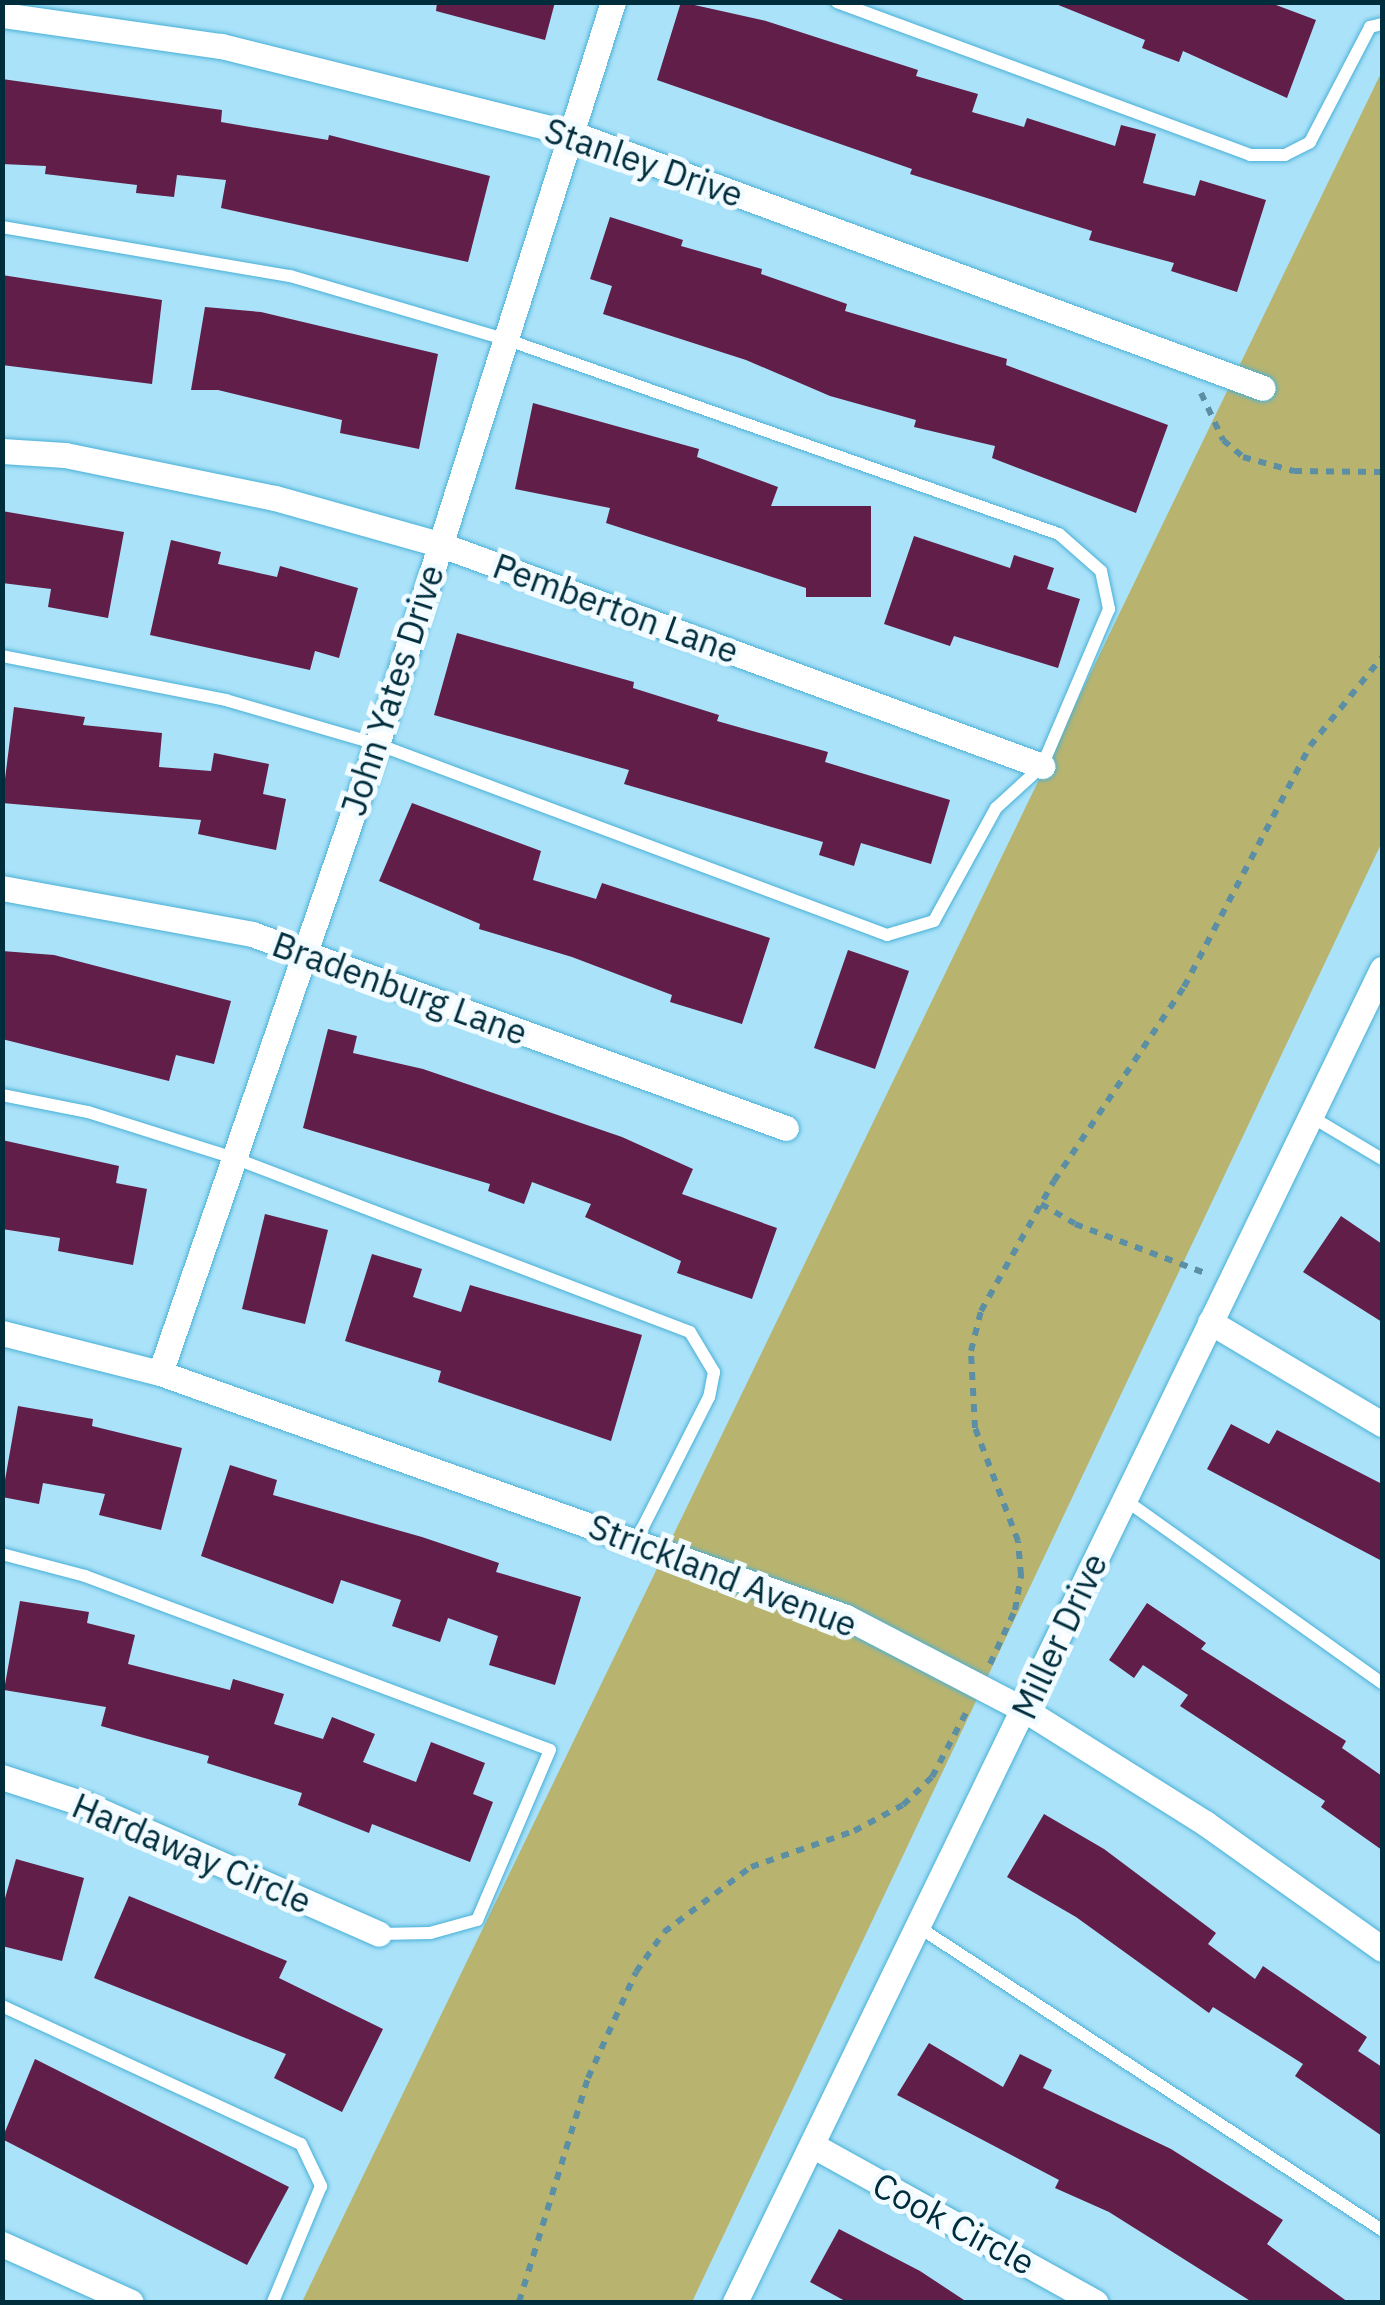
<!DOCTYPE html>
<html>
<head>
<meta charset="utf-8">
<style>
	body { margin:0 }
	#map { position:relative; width:1385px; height:2305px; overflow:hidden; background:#aae2f9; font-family:"IBM Plex Sans",sans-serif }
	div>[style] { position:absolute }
	.green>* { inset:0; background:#b8b470 }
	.building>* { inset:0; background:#611e48 }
	.path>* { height:6px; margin-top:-3px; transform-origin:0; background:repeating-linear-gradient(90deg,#5c8fa3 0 8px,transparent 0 16px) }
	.roads { filter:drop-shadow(0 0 2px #49b0d6) drop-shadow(0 0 2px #49b0d6) }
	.lane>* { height:12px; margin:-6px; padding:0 6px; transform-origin:6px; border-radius:6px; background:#fff }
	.street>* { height:25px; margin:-12.5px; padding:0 12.5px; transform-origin:12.5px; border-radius:12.5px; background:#fff }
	span { translate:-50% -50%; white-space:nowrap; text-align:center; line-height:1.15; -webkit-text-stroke:10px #f2fbff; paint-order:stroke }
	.street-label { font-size:35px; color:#002d3c }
	.frame { position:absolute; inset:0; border:5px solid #002d3c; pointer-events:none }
</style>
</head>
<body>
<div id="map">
	<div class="green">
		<div style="clip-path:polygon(1382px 71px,1382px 842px,692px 2302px,302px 2302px)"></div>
	</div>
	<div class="building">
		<div style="clip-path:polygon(437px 2px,555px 2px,545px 40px,436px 11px)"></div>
		<div style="clip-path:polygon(681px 2px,766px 21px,918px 70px,916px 76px,978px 94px,972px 112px,1024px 127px,1027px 118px,1115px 146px,1121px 125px,1156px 134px,1143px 183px,1195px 196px,1200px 180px,1266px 200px,1237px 292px,1171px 271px,1174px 263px,1089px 240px,1092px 231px,910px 174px,912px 169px,657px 80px)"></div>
		<div style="clip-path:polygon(1051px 2px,1268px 2px,1316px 20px,1287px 98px,1183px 51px,1179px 62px,1142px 48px,1145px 40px)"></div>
		<div style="clip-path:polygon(2px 79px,222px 110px,221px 122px,328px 140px,329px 135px,490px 176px,468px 262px,221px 208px,226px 180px,177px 175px,174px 197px,136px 193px,137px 185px,45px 174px,46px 166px,2px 164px)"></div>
		<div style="clip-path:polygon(610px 217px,683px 240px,681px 246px,762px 269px,761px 274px,847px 304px,845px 311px,1007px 359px,1006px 365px,1168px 425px,1136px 513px,992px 458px,995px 446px,914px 427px,916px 420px,830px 396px,746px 360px,603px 314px,612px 286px,590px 279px)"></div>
		<div style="clip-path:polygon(2px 275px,162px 300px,152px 384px,2px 365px)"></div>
		<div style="clip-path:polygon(205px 307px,261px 312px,438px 354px,419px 449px,340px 433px,342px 420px,218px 390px,191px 390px)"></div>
		<div style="clip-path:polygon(533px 403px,699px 449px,697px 457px,778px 487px,771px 506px,871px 506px,871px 597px,806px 597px,806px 588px,606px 523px,610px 508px,515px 489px)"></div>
		<div style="clip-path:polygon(2px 511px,124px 532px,108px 618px,48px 607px,51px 589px,2px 583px)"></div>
		<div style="clip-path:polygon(914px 536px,1010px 568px,1014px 555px,1054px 568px,1047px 589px,1080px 599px,1058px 668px,954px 636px,950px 646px,884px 624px)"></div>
		<div style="clip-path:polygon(171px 540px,221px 552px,218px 564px,277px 577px,280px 566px,358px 588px,339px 658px,315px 651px,310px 670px,150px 635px)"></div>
		<div style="clip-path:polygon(457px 633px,634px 682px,633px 688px,719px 715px,717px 721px,828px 752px,825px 762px,950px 800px,931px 864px,861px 843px,854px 866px,819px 855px,823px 842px,624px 784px,629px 770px,434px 715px)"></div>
		<div style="clip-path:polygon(14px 707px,85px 717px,83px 725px,162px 733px,159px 767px,211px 771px,214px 753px,269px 764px,263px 794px,286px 799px,276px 850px,198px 834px,201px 820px,2px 803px)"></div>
		<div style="clip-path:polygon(412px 803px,541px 851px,533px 880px,596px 899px,602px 883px,770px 938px,742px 1024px,670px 1002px,672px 995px,572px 957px,479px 929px,480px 924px,379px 881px)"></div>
		<div style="clip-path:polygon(848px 950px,909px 971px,875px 1069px,814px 1048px)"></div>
		<div style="clip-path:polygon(2px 951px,54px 955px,231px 1001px,214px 1064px,176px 1055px,169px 1081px,2px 1039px)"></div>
		<div style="clip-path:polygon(328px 1029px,357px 1036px,353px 1053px,423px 1069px,622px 1137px,693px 1169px,682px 1194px,777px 1228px,752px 1299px,677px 1273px,681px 1261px,585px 1217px,591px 1204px,532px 1182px,524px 1204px,488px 1191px,490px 1184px,303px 1128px)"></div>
		<div style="clip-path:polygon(2px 1140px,119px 1166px,116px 1183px,147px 1189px,133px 1265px,58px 1251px,60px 1238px,2px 1229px)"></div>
		<div style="clip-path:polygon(265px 1214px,328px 1230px,305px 1324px,242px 1309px)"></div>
		<div style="clip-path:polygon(1341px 1216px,1382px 1244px,1382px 1322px,1303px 1272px)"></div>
		<div style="clip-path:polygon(372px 1254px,422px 1269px,413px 1297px,461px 1312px,470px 1285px,642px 1335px,611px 1441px,438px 1382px,441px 1371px,345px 1341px)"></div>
		<div style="clip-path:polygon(18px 1406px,93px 1419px,92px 1426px,182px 1448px,161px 1530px,99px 1515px,105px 1494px,43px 1483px,39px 1504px,2px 1497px)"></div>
		<div style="clip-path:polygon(1231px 1424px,1269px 1444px,1277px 1430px,1382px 1484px,1382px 1561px,1207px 1469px)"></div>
		<div style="clip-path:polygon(230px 1465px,277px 1480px,273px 1495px,422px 1537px,499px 1563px,496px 1572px,581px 1597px,555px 1685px,489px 1665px,498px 1636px,448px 1618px,440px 1642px,392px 1626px,401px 1600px,341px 1580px,333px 1604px,201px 1556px)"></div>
		<div style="clip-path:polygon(20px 1601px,89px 1612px,87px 1623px,135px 1635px,128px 1664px,230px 1690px,233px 1679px,284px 1694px,274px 1724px,323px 1739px,332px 1717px,375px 1734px,363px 1762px,416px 1782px,431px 1742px,485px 1763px,473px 1794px,493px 1802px,470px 1862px,372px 1824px,369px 1833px,298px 1805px,302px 1793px,207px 1763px,209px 1756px,101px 1726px,106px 1707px,4px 1690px)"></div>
		<div style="clip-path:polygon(1147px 1603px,1206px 1643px,1201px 1649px,1346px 1741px,1342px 1748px,1382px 1776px,1382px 1850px,1321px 1807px,1325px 1801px,1180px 1706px,1188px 1695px,1143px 1665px,1134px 1678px,1109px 1660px)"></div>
		<div style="clip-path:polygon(1044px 1814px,1104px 1849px,1216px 1933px,1208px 1944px,1255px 1979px,1263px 1966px,1367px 2037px,1358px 2051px,1382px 2067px,1382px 2136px,1295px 2076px,1303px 2064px,1213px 2007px,1209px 2013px,1076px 1917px,1007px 1877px)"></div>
		<div style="clip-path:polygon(16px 1859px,84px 1878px,62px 1961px,2px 1946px,2px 1909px)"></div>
		<div style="clip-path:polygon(129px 1896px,287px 1961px,279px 1978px,383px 2029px,342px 2112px,274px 2078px,286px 2054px,94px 1978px)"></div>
		<div style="clip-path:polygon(929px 2043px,1003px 2087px,1020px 2054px,1052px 2070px,1043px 2088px,1171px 2149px,1283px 2220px,1267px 2244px,1348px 2302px,1252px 2302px,1109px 2212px,1055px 2188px,1059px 2180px,897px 2095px)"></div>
		<div style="clip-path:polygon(35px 2059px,289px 2187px,247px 2265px,2px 2139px)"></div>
		<div style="clip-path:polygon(839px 2229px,920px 2271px,967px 2302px,847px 2302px,810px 2282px)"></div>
	</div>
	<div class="path">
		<div style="left:1201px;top:393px;width:52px;rotate:64.9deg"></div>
		<div style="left:1223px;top:440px;width:26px;rotate:40deg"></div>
		<div style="left:1243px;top:457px;width:53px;rotate:15.4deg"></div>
		<div style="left:1294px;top:471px;width:88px;rotate:0.7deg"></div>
		<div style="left:1041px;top:1204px;width:39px;rotate:30deg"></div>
		<div style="left:1075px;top:1224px;width:139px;rotate:20.7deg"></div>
		<div style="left:990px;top:1664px;width:60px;rotate:-65.2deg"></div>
		<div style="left:1015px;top:1610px;width:36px;rotate:-80deg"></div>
		<div style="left:1021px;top:1575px;width:34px;rotate:-95deg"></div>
		<div style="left:1018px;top:1541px;width:121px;rotate:-110.8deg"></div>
		<div style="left:975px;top:1428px;width:77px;rotate:-93deg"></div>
		<div style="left:971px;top:1351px;width:41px;rotate:-76deg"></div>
		<div style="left:981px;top:1311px;width:149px;rotate:-60.7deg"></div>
		<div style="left:1054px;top:1181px;width:234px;rotate:-56.2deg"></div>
		<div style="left:1184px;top:987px;width:272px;rotate:-62.4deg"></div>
		<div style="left:1310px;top:746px;width:114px;rotate:-51deg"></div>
		<div style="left:519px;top:2302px;width:234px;rotate:-72.9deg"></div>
		<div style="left:588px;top:2078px;width:116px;rotate:-65.6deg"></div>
		<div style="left:636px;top:1972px;width:49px;rotate:-55deg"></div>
		<div style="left:664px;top:1932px;width:109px;rotate:-36.8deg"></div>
		<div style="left:751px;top:1867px;width:109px;rotate:-19.3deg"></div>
		<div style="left:854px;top:1831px;width:55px;rotate:-28deg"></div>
		<div style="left:903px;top:1805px;width:40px;rotate:-44deg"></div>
		<div style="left:932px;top:1777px;width:79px;rotate:-62.1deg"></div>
	</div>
	<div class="roads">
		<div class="lane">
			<div style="left:837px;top:2px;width:440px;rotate:20.3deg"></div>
			<div style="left:1250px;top:155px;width:35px"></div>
			<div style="left:1285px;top:155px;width:28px;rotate:-27deg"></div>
			<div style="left:1310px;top:142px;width:130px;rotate:-62.4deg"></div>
			<div style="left:1370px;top:27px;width:12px;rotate:-14deg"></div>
			<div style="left:2px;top:227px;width:292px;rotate:9.7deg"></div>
			<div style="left:290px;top:276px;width:227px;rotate:16.4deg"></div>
			<div style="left:508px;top:340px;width:584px;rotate:19.4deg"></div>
			<div style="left:1059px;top:534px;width:56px;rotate:41.4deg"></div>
			<div style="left:1101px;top:571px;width:39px;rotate:78deg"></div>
			<div style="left:1109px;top:609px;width:171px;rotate:113.1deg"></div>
			<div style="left:1042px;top:766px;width:62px;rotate:137.6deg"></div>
			<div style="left:996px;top:808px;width:129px;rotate:118.8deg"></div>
			<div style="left:934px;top:921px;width:49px;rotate:163.4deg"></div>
			<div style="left:887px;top:935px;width:545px;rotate:-159.47deg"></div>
			<div style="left:377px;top:744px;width:157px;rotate:-163.8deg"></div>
			<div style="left:226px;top:700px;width:228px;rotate:-168.9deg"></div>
			<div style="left:2px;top:1095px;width:88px;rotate:11.2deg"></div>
			<div style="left:88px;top:1112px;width:153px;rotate:17.5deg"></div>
			<div style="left:234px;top:1158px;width:488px;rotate:20.9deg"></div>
			<div style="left:690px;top:1332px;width:47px;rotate:59deg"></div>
			<div style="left:714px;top:1372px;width:25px;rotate:101deg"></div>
			<div style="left:709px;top:1397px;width:161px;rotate:116.9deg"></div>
			<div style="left:1310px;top:1116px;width:84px;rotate:30.8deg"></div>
			<div style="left:1124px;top:1499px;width:317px;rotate:35.5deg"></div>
			<div style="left:2px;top:1554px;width:86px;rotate:14.8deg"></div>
			<div style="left:85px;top:1576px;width:496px;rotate:20.5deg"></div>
			<div style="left:550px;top:1750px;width:185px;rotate:113.2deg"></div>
			<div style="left:477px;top:1920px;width:49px;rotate:164.5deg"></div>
			<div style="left:430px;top:1933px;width:51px;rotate:178.9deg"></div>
			<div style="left:917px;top:1926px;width:556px;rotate:33.18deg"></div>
			<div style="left:2px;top:2006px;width:329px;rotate:24.8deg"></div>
			<div style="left:301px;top:2144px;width:47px;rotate:64.5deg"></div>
			<div style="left:321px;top:2186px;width:126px;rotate:112.5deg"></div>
		</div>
		<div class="street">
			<div style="left:2px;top:15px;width:221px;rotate:8.1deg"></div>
			<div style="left:221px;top:46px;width:361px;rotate:14deg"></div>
			<div style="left:571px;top:133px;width:737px;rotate:20.23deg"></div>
			<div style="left:2px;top:451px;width:63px;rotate:3.6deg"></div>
			<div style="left:65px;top:455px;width:214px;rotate:11.6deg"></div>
			<div style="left:275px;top:498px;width:170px;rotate:15.7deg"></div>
			<div style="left:439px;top:544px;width:643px;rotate:20.21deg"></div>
			<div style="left:2px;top:888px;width:254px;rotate:10.4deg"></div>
			<div style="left:252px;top:934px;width:568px;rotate:19.97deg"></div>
			<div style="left:1210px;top:1322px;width:200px;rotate:30.7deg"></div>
			<div style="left:2px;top:1333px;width:163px;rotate:14.2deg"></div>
			<div style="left:160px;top:1373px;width:728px;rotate:19.58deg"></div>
			<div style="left:846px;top:1617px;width:202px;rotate:27.5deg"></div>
			<div style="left:1025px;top:1710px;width:213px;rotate:32.1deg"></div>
			<div style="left:1205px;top:1823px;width:217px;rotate:35.4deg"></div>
			<div style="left:160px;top:1373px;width:665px;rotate:-70.97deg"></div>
			<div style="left:377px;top:744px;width:779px;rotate:-72.36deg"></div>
			<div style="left:2px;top:1777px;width:89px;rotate:18.2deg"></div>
			<div style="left:87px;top:1805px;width:319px;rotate:23.8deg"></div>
			<div style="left:812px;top:2145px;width:324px;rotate:29deg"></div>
			<div style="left:2px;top:2244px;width:141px;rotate:24.2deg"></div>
			<div style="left:735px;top:2302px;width:1482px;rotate:-64.11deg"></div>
		</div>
	</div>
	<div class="street-label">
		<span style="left:644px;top:162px;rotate:19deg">Stanley Drive</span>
		<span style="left:616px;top:608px;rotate:20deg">Pemberton Lane</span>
		<span style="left:392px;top:690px;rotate:-72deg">John Yates Drive</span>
		<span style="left:400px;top:988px;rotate:20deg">Bradenburg Lane</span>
		<span style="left:723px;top:1575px;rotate:21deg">Strickland Avenue</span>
		<span style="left:1059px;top:1636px;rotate:-65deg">Miller Drive</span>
		<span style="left:192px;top:1853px;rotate:23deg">Hardaway Circle</span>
		<span style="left:954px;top:2223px;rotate:28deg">Cook Circle</span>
	</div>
	<div class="frame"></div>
</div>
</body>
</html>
